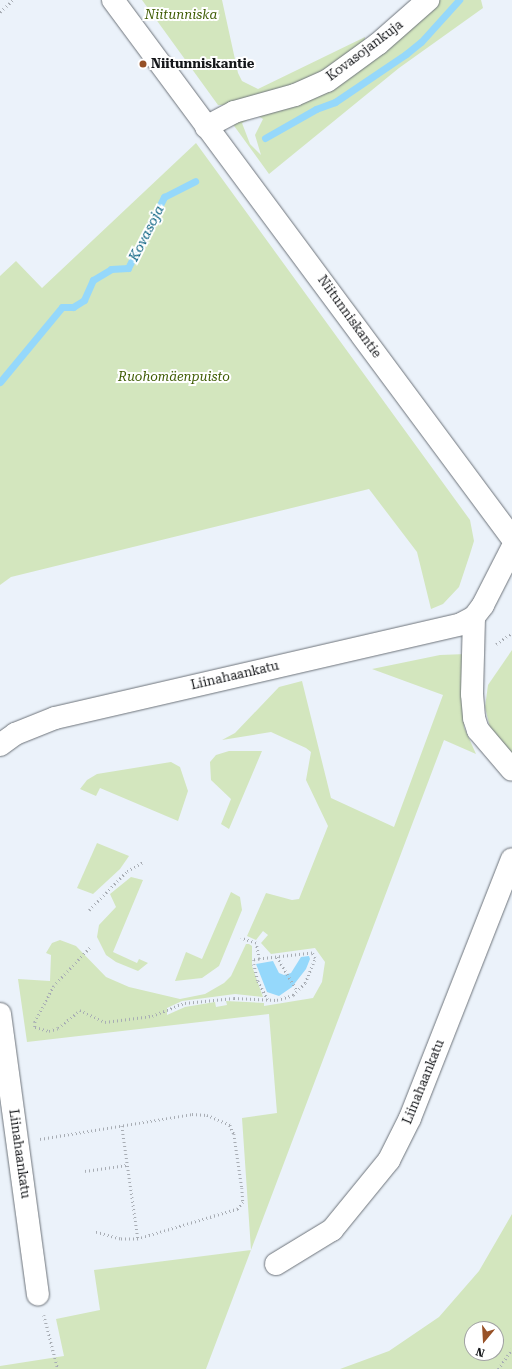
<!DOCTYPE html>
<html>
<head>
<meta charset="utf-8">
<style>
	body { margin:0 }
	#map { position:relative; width:512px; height:1369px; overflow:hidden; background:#ebf2fa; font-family:"Roboto Serif",serif }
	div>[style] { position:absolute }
	.green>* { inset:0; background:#d3e6be }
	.water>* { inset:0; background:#95d8fb }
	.stream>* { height:7px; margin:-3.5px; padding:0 3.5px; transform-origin:3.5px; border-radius:3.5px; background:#95d8fb }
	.path>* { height:2.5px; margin-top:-1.25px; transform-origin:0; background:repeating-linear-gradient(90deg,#a8adb4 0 1px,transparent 0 4px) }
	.roads { filter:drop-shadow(0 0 1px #6d737a) drop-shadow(0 0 1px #6d737a) }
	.minor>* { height:22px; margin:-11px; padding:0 11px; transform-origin:11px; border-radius:11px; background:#fff }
	.dots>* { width:11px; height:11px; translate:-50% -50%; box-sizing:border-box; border:2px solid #fff; border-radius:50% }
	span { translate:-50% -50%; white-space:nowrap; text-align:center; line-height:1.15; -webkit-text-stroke:4px #fff; paint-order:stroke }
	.park-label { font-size:13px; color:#3e5c03; font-style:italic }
	.street-label { font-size:13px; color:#15171a }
	.poi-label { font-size:13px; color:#15171a; font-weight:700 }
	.left { translate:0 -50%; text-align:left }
	.water-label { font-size:14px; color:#035d7e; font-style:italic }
	.north { position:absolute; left:464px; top:1321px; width:40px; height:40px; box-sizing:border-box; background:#fff; border:1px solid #a1a2a3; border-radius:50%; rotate:198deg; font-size:11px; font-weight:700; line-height:16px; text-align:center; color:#15171a }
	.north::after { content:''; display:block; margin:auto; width:14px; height:18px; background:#975127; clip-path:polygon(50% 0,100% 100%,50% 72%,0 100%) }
</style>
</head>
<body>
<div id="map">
	<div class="green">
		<div style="clip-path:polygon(142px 0,222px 0,238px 73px,242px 81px,258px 89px,365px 37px,364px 45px,314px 80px,231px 105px,218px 105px)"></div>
		<div style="clip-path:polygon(evenodd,440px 0,481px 0,483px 8px,399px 68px,269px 174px,232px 123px,410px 27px,440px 0,257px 115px,263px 119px,255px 135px,261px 155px,250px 144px,242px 123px,257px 115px)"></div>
		<div style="clip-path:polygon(196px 143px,470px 520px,474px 541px,470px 554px,459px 587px,443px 604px,431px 609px,417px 552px,369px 489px,11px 577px,0 585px,0 276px,16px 261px,42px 288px)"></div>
		<div style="clip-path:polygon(512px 650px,512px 753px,490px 728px,485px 707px,488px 685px)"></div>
		<div style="clip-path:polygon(466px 654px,464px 727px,476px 754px,444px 740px,206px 1369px,0 1369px,0 1366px,64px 1356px,56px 1319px,100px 1310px,94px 1270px,251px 1250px,242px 1118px,277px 1113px,269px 1014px,27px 1042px,18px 979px,50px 981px,51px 955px,46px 953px,52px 943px,60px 940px,76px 946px,106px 977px,129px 987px,180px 999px,205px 994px,224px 983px,231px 976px,246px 944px,249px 944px,252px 946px,252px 966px,263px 997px,235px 994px,182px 1001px,167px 1008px,167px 1015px,185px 1007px,215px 1002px,216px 1007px,227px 1005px,226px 1001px,264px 1003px,264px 1006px,313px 998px,322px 982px,325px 962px,315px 948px,271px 954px,261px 943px,268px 935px,263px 931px,256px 940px,247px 936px,266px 893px,292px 900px,299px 899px,328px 826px,306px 780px,311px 752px,306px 748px,271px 732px,222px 740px,235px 733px,279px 687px,302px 681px,331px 798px,394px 827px,443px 695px,372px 669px,440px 655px)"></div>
		<div style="clip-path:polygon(229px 751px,262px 751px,229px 829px,221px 824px,231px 799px,211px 780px,210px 762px,216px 755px)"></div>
		<div style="clip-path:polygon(171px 762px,180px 767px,188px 791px,178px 821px,100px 788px,96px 796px,80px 789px,87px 780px,97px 774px)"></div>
		<div style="clip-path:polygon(97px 843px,129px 856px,120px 869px,93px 894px,77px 888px)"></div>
		<div style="clip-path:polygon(131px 877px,143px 880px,113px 952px,137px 963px,139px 959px,148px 963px,138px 971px,116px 962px,106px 955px,97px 937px,99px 925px,116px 907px,110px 894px)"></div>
		<div style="clip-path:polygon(231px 892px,240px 897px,242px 910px,219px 966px,202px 978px,175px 981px,186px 952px,202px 959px)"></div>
		<div style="clip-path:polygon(evenodd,512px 1214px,512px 1369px,340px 1369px,389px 1351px,439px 1317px,479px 1271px,512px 1214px,472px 1329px,496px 1329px,496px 1353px,472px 1353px,472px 1329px)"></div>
	</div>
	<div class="water">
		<div style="clip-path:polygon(309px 956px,310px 959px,306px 969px,292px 987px,279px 996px,267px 992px,256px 964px,273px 961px,279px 973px,284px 975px,291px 973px,301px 957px)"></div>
	</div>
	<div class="stream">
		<div style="left:265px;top:138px;width:59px;rotate:-29.6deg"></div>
		<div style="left:316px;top:109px;width:20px;rotate:-20deg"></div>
		<div style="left:335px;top:102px;width:86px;rotate:-34.1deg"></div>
		<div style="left:406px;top:54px;width:19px;rotate:-39deg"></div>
		<div style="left:421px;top:42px;width:57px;rotate:-47.9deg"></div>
		<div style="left:0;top:382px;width:97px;rotate:-50.4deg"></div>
		<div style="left:62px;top:307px;width:11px"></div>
		<div style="left:73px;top:307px;width:13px;rotate:-32deg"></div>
		<div style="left:84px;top:300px;width:22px;rotate:-66deg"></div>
		<div style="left:93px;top:280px;width:21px;rotate:-31deg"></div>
		<div style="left:111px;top:269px;width:17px;rotate:-3deg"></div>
		<div style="left:128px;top:268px;width:80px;rotate:-63.1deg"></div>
		<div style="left:164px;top:197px;width:35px;rotate:-27deg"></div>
	</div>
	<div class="path">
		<div style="left:0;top:12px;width:18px;rotate:-43deg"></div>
		<div style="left:496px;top:644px;width:19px;rotate:-35deg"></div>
		<div style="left:89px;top:910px;width:54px;rotate:-45.7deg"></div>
		<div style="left:127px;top:871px;width:18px;rotate:-29deg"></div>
		<div style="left:90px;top:948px;width:52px;rotate:133.5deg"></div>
		<div style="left:54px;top:986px;width:41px;rotate:117.8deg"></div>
		<div style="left:35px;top:1022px;width:5px;rotate:90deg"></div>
		<div style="left:35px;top:1027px;width:15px;rotate:16deg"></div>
		<div style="left:49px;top:1031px;width:9px;rotate:-18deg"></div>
		<div style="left:58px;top:1028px;width:28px;rotate:-39deg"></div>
		<div style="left:80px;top:1010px;width:28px;rotate:26deg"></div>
		<div style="left:105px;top:1022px;width:47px;rotate:-7.3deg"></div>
		<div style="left:152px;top:1016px;width:35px;rotate:-22deg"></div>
		<div style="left:185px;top:1003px;width:49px;rotate:-5.8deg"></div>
		<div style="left:234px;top:998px;width:43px;rotate:2.7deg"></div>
		<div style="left:277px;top:1000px;width:17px;rotate:-17deg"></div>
		<div style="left:293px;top:995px;width:17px;rotate:-45deg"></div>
		<div style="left:305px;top:983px;width:27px;rotate:-68deg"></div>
		<div style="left:315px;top:958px;width:6px;rotate:-121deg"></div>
		<div style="left:312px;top:953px;width:53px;rotate:173.5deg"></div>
		<div style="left:259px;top:959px;width:16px;rotate:-101deg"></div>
		<div style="left:256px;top:943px;width:16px;rotate:-162deg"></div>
		<div style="left:277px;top:957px;width:39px;rotate:59deg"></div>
		<div style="left:259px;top:959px;width:5px;rotate:169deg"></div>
		<div style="left:254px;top:960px;width:4px;rotate:90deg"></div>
		<div style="left:254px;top:964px;width:17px;rotate:77deg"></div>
		<div style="left:258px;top:981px;width:21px;rotate:62deg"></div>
		<div style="left:122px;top:1126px;width:114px;rotate:81.9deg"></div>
		<div style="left:40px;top:1139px;width:154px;rotate:-9.3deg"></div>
		<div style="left:192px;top:1114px;width:15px;rotate:4deg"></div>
		<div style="left:207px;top:1115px;width:25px;rotate:23deg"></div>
		<div style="left:230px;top:1125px;width:10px;rotate:66deg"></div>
		<div style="left:234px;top:1134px;width:55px;rotate:81.6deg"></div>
		<div style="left:242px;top:1188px;width:14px;rotate:86deg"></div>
		<div style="left:243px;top:1202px;width:9px;rotate:126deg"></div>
		<div style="left:238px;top:1209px;width:104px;rotate:163.3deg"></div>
		<div style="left:138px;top:1239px;width:18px;rotate:180deg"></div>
		<div style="left:120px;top:1239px;width:26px;rotate:-164deg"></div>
		<div style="left:85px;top:1171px;width:42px;rotate:-8.1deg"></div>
		<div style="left:44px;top:1315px;width:56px;rotate:75.5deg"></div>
		<div style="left:498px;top:1369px;width:24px;rotate:-55deg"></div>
	</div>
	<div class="roads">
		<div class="minor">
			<div style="left:113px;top:0;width:670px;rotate:53.44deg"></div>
			<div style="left:206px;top:127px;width:32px;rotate:-28deg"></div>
			<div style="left:234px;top:112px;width:63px;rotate:-15.6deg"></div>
			<div style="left:295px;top:95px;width:35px;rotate:-24deg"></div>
			<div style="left:327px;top:81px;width:63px;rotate:-36deg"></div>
			<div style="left:378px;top:44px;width:67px;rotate:-41.3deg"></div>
			<div style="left:474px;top:617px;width:77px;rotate:91.5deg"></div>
			<div style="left:472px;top:694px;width:24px;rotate:85deg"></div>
			<div style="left:474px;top:718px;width:13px;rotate:72deg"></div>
			<div style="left:478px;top:730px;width:52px;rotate:49.6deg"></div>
			<div style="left:0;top:745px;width:19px;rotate:-36deg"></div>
			<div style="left:15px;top:734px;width:43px;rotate:-21.8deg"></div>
			<div style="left:55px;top:718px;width:417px;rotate:-13deg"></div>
			<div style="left:461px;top:624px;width:15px;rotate:-28deg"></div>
			<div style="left:474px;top:617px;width:15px;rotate:-53deg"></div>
			<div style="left:483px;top:605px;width:64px;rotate:-63deg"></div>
			<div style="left:0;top:1014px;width:283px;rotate:82.3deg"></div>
			<div style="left:276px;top:1264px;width:66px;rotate:-31.3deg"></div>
			<div style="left:332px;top:1230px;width:90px;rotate:-50.8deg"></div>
			<div style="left:389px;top:1160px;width:47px;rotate:-63.4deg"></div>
			<div style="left:410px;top:1118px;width:278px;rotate:-68.5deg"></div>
		</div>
	</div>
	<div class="dots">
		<div style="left:143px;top:64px;background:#975127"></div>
	</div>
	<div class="park-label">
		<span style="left:181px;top:15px">Niitunniska</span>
		<span style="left:174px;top:377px">Ruohomäenpuisto</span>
	</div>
	<div class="street-label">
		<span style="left:365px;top:51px;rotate:-37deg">Kovasojankuja</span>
		<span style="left:349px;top:317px;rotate:54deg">Niitunniskantie</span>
		<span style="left:235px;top:676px;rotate:-13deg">Liinahaankatu</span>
		<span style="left:424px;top:1082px;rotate:-68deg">Liinahaankatu</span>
		<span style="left:19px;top:1154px;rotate:82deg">Liinahaankatu</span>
	</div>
	<div class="poi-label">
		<span class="left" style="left:151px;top:64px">Niitunniskantie</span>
	</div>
	<div class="water-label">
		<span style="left:146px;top:233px;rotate:-63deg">Kovasoja</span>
	</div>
	<div class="north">N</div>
</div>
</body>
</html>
